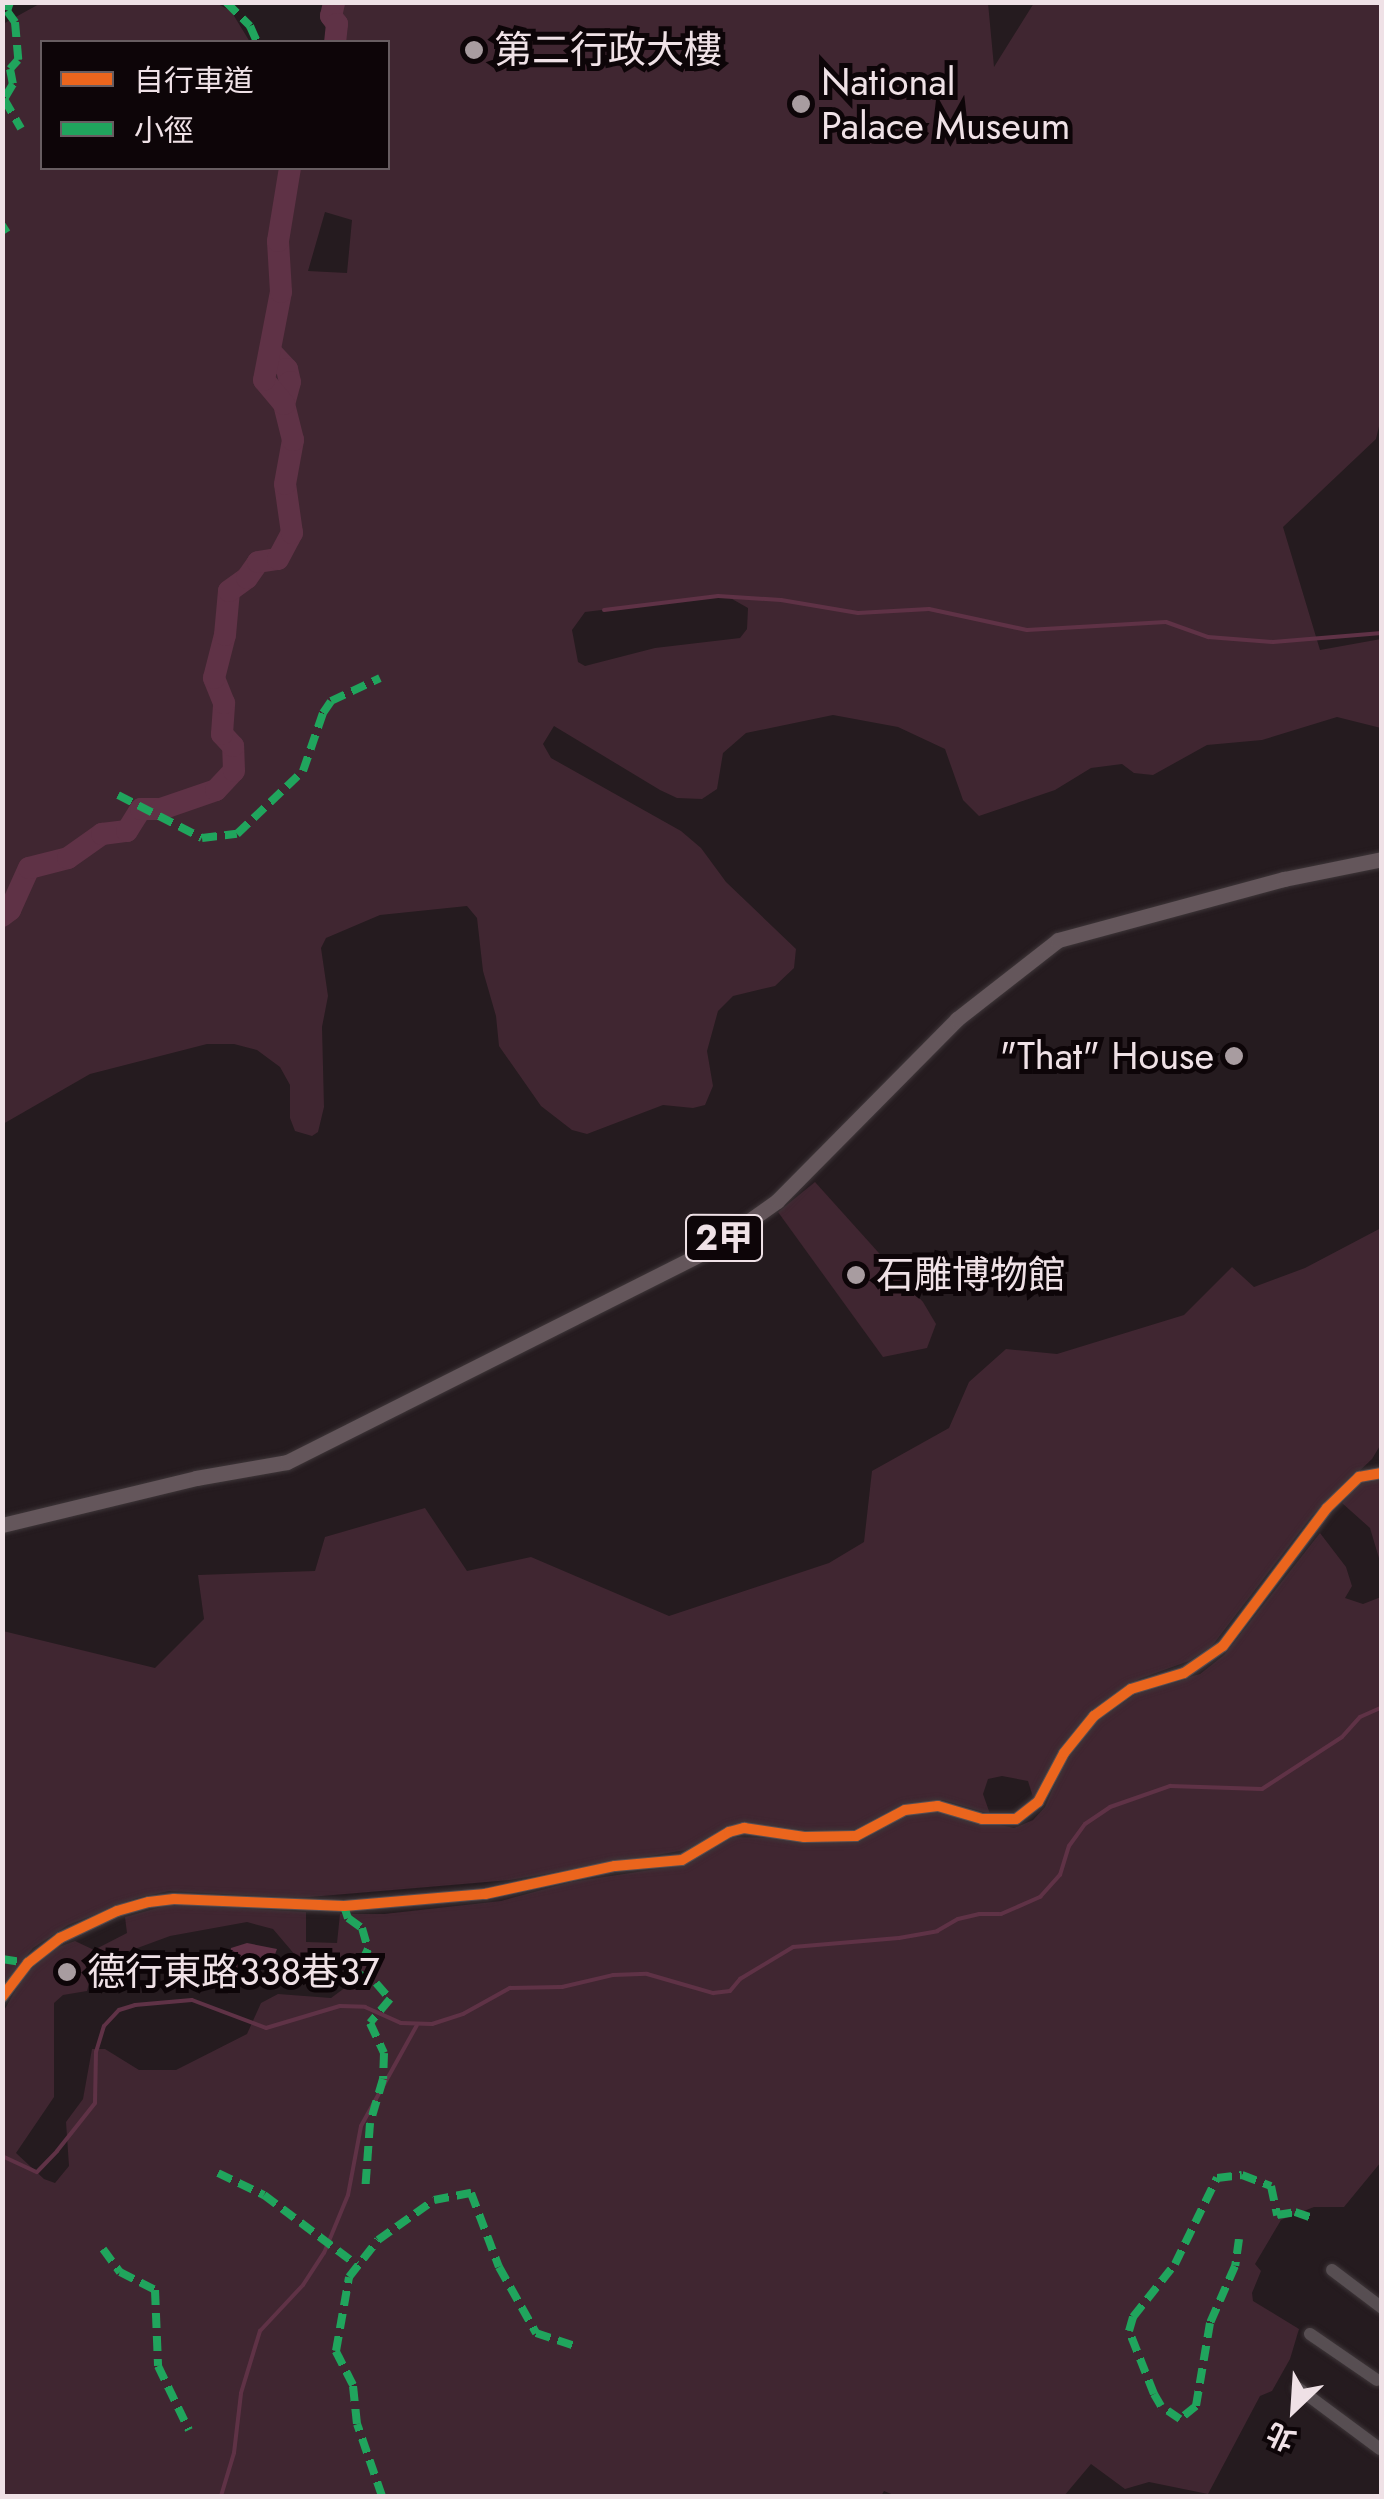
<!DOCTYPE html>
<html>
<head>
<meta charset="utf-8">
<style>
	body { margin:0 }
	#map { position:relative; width:1384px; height:2499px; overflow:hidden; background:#251b1f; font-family:Jost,"Noto Sans TC",sans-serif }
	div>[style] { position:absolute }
	.green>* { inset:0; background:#402631 }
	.water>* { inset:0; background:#5f3246 }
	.stream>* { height:4px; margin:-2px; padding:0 2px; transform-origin:2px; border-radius:2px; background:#5f3246 }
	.river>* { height:22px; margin:-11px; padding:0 11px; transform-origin:11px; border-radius:11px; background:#5f3246 }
	.roads { filter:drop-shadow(0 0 2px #3e3639) drop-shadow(0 0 2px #3e3639) }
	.minor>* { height:12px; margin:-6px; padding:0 6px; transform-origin:6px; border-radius:6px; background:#574e52 }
	.major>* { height:15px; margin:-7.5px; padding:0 7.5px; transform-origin:7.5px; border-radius:7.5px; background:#64565b }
	.quiet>* { height:8px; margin-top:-4px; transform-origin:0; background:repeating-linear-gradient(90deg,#20a55d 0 15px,transparent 0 23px) }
	.cycleway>* { height:10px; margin:-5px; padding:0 5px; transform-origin:5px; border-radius:5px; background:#eb651d }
	.dots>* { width:28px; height:28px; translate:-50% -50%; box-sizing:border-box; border:5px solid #0d0508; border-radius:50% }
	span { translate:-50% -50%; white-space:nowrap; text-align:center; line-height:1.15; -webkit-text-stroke:10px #0d0508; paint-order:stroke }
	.shield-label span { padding:2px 8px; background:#0d0508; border:2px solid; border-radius:8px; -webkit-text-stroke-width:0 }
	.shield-label { font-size:35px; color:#efe1e6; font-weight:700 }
	.poi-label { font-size:38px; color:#efe1e6 }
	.left { translate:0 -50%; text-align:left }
	.right { translate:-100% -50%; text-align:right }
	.frame { position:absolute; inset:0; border:5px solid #efe1e6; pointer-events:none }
	.legend { position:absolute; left:40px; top:40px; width:350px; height:130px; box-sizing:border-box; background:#0d0508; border:2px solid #675d61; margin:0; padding:12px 18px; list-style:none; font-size:30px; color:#efe1e6 }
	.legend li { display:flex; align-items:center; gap:20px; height:50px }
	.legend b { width:50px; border:2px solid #675d61 }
	.north { position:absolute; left:1244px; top:2359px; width:100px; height:100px; -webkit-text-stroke:8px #0d0508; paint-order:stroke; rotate:205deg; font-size:28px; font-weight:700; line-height:40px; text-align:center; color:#efe1e6 }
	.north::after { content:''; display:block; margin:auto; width:35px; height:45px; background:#efe1e6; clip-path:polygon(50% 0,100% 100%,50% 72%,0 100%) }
</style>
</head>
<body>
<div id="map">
	<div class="green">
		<div style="clip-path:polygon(evenodd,134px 3px,216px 3px,231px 11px,250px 42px,42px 42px,42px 168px,388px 168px,388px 42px,342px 42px,346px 25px,337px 10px,339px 3px,988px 3px,994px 67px,1034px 3px,1381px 3px,1381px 418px,1376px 439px,1283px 527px,1320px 650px,1381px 639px,1381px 728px,1337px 717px,1262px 740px,1207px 745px,1153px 775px,1134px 773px,1122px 764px,1091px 768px,1055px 790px,979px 816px,963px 800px,945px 749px,898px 727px,833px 715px,746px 733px,723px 753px,717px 789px,702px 799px,677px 798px,660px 790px,554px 726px,543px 744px,551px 758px,681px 831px,701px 848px,726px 882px,796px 949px,794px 968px,775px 986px,733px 996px,718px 1011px,707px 1051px,713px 1086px,705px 1105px,693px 1108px,663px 1105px,587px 1134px,572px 1130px,541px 1106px,499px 1046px,496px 1016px,483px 971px,477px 918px,467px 906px,380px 915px,326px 938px,321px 948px,328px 996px,322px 1027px,324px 1107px,318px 1132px,312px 1136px,295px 1131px,290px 1118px,290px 1085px,280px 1067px,257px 1050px,234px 1044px,207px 1044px,90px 1074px,3px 1124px,3px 24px,41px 3px,134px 3px,325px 212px,352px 220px,347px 273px,308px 271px,325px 212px,134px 3px,725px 595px,748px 608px,747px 629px,740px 638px,655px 648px,585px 666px,578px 662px,572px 630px,585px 612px,725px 595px)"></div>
		<div style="clip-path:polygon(815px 1182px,923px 1302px,936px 1324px,927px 1348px,883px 1357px,778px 1212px)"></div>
		<div style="clip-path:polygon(1381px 1228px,1381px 1444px,1372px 1459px,1311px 1517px,1212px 1646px,1189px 1661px,1139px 1679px,1086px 1717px,1059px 1752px,1038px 1796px,1033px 1797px,1028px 1781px,1002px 1776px,988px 1779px,983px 1794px,990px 1814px,943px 1800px,904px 1804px,853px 1832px,729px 1827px,686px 1850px,510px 1880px,298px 1898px,169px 1891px,137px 1898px,68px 1925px,33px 1948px,3px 1985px,3px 1631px,155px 1668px,204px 1619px,198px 1575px,315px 1571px,325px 1537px,425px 1508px,467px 1571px,531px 1557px,669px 1616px,829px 1563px,864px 1542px,872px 1471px,949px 1428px,969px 1382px,1006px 1349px,1057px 1354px,1184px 1315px,1232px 1267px,1254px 1287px,1305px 1268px)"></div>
		<div style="clip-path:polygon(1374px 1478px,1381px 1479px,1381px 1565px,1370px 1528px,1342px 1503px,1358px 1484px)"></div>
		<div style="clip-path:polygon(evenodd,1320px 1533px,1346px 1567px,1352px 1586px,1345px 1598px,1363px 1604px,1381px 1597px,1381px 2162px,1344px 2207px,1314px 2207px,1281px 2220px,1255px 2264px,1261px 2271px,1252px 2293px,1253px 2301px,1299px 2329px,1290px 2359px,1272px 2391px,1260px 2396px,1208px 2494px,1149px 2482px,1125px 2489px,1091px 2464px,1064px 2496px,896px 2496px,884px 2491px,881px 2496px,3px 2496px,3px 2012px,25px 1974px,56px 1948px,75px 1941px,94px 1950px,127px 1933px,125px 1917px,172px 1904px,306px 1912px,306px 1942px,337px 1943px,340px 1914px,384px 1914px,501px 1901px,571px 1882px,683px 1865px,732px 1837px,859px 1840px,903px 1815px,937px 1811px,1014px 1828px,1033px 1820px,1045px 1807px,1060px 1772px,1084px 1733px,1099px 1719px,1142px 1690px,1200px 1674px,1224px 1655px,1320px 1533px,247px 1922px,273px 1929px,296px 1956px,351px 1968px,346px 1987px,331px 1998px,278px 1994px,261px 2003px,247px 2034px,176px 2070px,139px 2070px,105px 2049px,92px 2049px,83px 2099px,66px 2122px,69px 2166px,55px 2183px,44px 2179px,16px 2153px,54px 2097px,54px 2003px,63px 1995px,87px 1991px,94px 1964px,170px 1936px,247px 1922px)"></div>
	</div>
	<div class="water">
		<div style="clip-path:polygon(247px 1943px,277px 1949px,271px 1965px,235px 1969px,229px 1959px,231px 1948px)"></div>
	</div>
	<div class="stream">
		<div style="left:604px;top:610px;width:115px;rotate:-7deg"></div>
		<div style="left:718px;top:596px;width:63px;rotate:3.6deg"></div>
		<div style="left:781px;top:600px;width:78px;rotate:9.6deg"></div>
		<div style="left:858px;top:613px;width:71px;rotate:-3.2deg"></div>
		<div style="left:929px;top:609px;width:100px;rotate:12.1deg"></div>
		<div style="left:1027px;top:630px;width:139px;rotate:-3.3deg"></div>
		<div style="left:1166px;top:622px;width:45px;rotate:19.7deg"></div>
		<div style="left:1208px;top:637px;width:65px;rotate:4.4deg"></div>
		<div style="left:1273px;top:642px;width:109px;rotate:-4.7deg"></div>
		<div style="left:2px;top:2156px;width:38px;rotate:25deg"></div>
		<div style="left:37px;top:2172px;width:29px;rotate:-46deg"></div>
		<div style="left:57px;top:2151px;width:61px;rotate:-51.6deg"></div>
		<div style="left:95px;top:2103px;width:51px;rotate:-88.9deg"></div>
		<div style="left:96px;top:2052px;width:27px;rotate:-73deg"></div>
		<div style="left:104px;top:2026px;width:22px;rotate:-47deg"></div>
		<div style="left:119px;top:2010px;width:17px;rotate:-17deg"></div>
		<div style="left:135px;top:2005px;width:57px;rotate:-5deg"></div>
		<div style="left:192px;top:2000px;width:79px;rotate:20.7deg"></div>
		<div style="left:266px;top:2028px;width:77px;rotate:-16.6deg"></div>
		<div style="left:340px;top:2006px;width:25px;rotate:2deg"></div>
		<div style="left:365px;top:2007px;width:39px;rotate:24deg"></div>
		<div style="left:401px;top:2023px;width:31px;rotate:2deg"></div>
		<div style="left:432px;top:2024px;width:33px;rotate:-18deg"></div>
		<div style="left:463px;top:2014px;width:54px;rotate:-29deg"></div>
		<div style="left:510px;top:1988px;width:52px;rotate:-1.1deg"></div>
		<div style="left:562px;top:1987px;width:52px;rotate:-13.2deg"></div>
		<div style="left:613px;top:1975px;width:34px;rotate:-2deg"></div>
		<div style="left:647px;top:1974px;width:69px;rotate:16.1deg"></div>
		<div style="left:713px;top:1993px;width:17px;rotate:-7deg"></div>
		<div style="left:730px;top:1991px;width:16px;rotate:-50deg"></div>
		<div style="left:740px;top:1979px;width:62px;rotate:-31.1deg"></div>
		<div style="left:793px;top:1947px;width:106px;rotate:-4.9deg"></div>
		<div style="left:899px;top:1938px;width:39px;rotate:-10deg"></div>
		<div style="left:937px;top:1931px;width:24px;rotate:-30deg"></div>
		<div style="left:958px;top:1919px;width:22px;rotate:-13deg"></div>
		<div style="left:979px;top:1914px;width:22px"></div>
		<div style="left:1001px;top:1914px;width:43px;rotate:-23.6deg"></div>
		<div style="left:1040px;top:1897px;width:30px;rotate:-48deg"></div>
		<div style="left:1060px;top:1875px;width:30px;rotate:-73deg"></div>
		<div style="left:1069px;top:1846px;width:27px;rotate:-54deg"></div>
		<div style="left:1085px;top:1824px;width:30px;rotate:-34deg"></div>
		<div style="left:1110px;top:1807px;width:64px;rotate:-19.3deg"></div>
		<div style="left:1170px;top:1786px;width:92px;rotate:1.9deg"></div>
		<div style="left:1262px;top:1789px;width:95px;rotate:-33deg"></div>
		<div style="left:1342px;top:1737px;width:27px;rotate:-48deg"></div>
		<div style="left:1360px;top:1717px;width:24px;rotate:-24deg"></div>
		<div style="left:221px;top:2496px;width:45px;rotate:-73.2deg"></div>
		<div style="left:234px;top:2453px;width:60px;rotate:-83.3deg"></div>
		<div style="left:241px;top:2393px;width:65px;rotate:-73deg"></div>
		<div style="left:260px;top:2331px;width:63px;rotate:-46.9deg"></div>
		<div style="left:303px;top:2285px;width:38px;rotate:-57deg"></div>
		<div style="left:324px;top:2253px;width:63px;rotate:-67.5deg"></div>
		<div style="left:348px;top:2195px;width:70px;rotate:-79.3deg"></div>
		<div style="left:361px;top:2126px;width:115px;rotate:-61deg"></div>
	</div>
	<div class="river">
		<div style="left:334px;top:3px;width:13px;rotate:103deg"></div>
		<div style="left:331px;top:16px;width:10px;rotate:53deg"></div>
		<div style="left:337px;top:24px;width:18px;rotate:96deg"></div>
		<div style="left:270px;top:351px;width:25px;rotate:47deg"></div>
		<div style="left:287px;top:369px;width:13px;rotate:77deg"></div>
		<div style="left:290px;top:382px;width:23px;rotate:105deg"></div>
		<div style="left:2px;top:916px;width:10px;rotate:-37deg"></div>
		<div style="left:10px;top:910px;width:46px;rotate:-65.7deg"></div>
		<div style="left:29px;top:868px;width:40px;rotate:-14.4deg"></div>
		<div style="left:68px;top:858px;width:42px;rotate:-35.2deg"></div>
		<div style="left:102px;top:834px;width:25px;rotate:-7deg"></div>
		<div style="left:127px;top:831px;width:26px;rotate:-58deg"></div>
		<div style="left:141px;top:809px;width:20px"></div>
		<div style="left:161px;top:809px;width:58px;rotate:-19.1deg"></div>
		<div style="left:216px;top:790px;width:26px;rotate:-47deg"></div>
		<div style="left:234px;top:771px;width:25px;rotate:-92deg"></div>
		<div style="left:233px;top:746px;width:16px;rotate:-133deg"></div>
		<div style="left:222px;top:734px;width:31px;rotate:-86deg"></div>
		<div style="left:224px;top:703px;width:27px;rotate:-112deg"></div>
		<div style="left:214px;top:678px;width:44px;rotate:-75.7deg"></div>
		<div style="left:225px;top:635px;width:44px;rotate:-84.8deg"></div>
		<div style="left:229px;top:591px;width:22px;rotate:-36deg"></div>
		<div style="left:247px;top:578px;width:19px;rotate:-55deg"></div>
		<div style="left:258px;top:562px;width:20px;rotate:-9deg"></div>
		<div style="left:278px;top:559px;width:30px;rotate:-62deg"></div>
		<div style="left:292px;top:533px;width:49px;rotate:-98.1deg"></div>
		<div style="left:285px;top:484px;width:45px;rotate:-79.7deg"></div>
		<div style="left:293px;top:440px;width:37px;rotate:-104deg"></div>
		<div style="left:284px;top:404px;width:31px;rotate:-130deg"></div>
		<div style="left:264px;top:380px;width:90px;rotate:-79.1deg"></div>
		<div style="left:281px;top:292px;width:51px;rotate:-93.4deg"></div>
		<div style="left:278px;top:241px;width:74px;rotate:-80.7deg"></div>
	</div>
	<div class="roads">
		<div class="minor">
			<div style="left:2px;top:1997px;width:43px;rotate:-52.6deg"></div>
			<div style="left:28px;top:1963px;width:41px;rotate:-38deg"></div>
			<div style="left:60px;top:1938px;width:63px;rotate:-25.3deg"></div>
			<div style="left:117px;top:1911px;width:33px;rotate:-16deg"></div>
			<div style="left:149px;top:1902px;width:25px;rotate:-7deg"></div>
			<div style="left:174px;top:1899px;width:170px;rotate:2.4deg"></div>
			<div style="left:344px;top:1906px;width:142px;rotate:-4.9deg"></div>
			<div style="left:485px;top:1894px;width:133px;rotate:-12.2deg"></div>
			<div style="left:615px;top:1866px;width:67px;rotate:-5.1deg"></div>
			<div style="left:682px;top:1860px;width:55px;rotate:-30.8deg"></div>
			<div style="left:729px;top:1832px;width:16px;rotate:-15deg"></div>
			<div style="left:744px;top:1828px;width:61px;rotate:8.5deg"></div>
			<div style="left:804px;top:1837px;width:52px;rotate:-1.1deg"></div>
			<div style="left:856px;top:1836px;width:55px;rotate:-28deg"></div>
			<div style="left:905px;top:1810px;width:33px;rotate:-7deg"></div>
			<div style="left:938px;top:1806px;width:46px;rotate:16.5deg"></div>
			<div style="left:982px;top:1819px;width:34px"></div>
			<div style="left:1016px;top:1819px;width:28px;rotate:-38deg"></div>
			<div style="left:1038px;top:1802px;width:55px;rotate:-62deg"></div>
			<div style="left:1064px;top:1753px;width:48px;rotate:-51deg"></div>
			<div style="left:1094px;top:1716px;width:46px;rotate:-36.1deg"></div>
			<div style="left:1131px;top:1689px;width:55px;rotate:-16.8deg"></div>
			<div style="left:1184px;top:1673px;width:47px;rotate:-34.7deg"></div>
			<div style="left:1223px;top:1646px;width:173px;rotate:-53deg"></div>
			<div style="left:1327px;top:1508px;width:45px;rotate:-44.1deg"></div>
			<div style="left:1359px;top:1477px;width:23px;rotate:-10deg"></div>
			<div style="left:1332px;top:2270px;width:63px;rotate:37.2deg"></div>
			<div style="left:1310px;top:2334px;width:81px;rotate:34.5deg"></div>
			<div style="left:1298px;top:2388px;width:102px;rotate:36.6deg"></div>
		</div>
		<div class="major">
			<div style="left:2px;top:1525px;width:200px;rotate:-13.6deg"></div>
			<div style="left:196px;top:1478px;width:92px;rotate:-10deg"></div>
			<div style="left:287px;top:1462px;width:468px;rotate:-26.7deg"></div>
			<div style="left:705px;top:1252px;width:88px;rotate:-35.3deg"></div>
			<div style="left:777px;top:1201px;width:256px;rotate:-45.3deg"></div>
			<div style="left:957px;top:1019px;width:128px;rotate:-38deg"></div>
			<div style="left:1058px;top:940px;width:234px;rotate:-15.1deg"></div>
			<div style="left:1284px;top:879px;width:100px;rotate:-11.5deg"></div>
		</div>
	</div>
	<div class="quiet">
		<div style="left:10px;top:2px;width:9px;rotate:108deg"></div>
		<div style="left:7px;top:11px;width:14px;rotate:54deg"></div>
		<div style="left:15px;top:22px;width:38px;rotate:85deg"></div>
		<div style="left:18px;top:60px;width:12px;rotate:132deg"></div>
		<div style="left:10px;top:69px;width:15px;rotate:79deg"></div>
		<div style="left:13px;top:84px;width:17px;rotate:121deg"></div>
		<div style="left:4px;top:99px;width:34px;rotate:60deg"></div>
		<div style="left:226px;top:2px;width:34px;rotate:45deg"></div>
		<div style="left:250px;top:26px;width:17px;rotate:66deg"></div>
		<div style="left:2px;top:225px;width:9px;rotate:58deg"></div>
		<div style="left:118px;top:795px;width:94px;rotate:27.1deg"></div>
		<div style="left:202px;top:838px;width:35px;rotate:-7deg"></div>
		<div style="left:237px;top:834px;width:91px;rotate:-43.7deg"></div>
		<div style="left:303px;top:771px;width:61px;rotate:-71deg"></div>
		<div style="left:323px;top:713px;width:14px;rotate:-56deg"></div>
		<div style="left:331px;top:701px;width:54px;rotate:-25.1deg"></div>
		<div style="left:344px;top:1906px;width:13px;rotate:72deg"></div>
		<div style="left:348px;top:1918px;width:17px;rotate:36deg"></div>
		<div style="left:362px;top:1928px;width:22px;rotate:74deg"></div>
		<div style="left:368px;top:1949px;width:26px;rotate:115deg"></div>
		<div style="left:357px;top:1973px;width:21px;rotate:28deg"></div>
		<div style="left:376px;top:1983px;width:21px;rotate:49deg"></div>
		<div style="left:390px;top:1999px;width:31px;rotate:130deg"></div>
		<div style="left:370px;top:2023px;width:33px;rotate:65deg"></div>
		<div style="left:384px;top:2053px;width:26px;rotate:92deg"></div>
		<div style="left:383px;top:2079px;width:46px;rotate:106.5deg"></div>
		<div style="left:370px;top:2123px;width:69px;rotate:94.1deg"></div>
		<div style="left:2px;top:1959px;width:26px;rotate:9deg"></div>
		<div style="left:218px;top:2173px;width:51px;rotate:25.6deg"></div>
		<div style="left:264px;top:2195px;width:116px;rotate:37deg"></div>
		<div style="left:1239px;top:2239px;width:27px;rotate:98deg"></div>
		<div style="left:1235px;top:2266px;width:62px;rotate:113.7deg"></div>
		<div style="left:1210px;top:2323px;width:84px;rotate:99.6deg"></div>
		<div style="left:1196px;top:2406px;width:21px;rotate:141deg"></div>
		<div style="left:1180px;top:2419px;width:23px;rotate:-146deg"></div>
		<div style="left:1161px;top:2406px;width:14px;rotate:-120deg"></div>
		<div style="left:1154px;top:2394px;width:68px;rotate:-111.6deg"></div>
		<div style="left:1129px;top:2331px;width:15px;rotate:-74deg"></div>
		<div style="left:1133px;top:2317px;width:68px;rotate:-51.6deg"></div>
		<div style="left:1175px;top:2264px;width:96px;rotate:-64deg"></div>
		<div style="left:1217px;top:2178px;width:25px;rotate:-7deg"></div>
		<div style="left:1242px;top:2175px;width:31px;rotate:21deg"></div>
		<div style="left:1271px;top:2186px;width:30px;rotate:78deg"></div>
		<div style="left:1277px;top:2215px;width:18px;rotate:-9deg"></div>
		<div style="left:1295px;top:2212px;width:18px;rotate:19deg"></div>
		<div style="left:103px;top:2249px;width:29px;rotate:54deg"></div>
		<div style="left:120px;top:2272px;width:39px;rotate:27deg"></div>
		<div style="left:155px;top:2290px;width:76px;rotate:87.7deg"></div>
		<div style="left:158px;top:2366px;width:71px;rotate:64.2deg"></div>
		<div style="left:382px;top:2496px;width:76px;rotate:-109.1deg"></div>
		<div style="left:357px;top:2424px;width:39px;rotate:-96deg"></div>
		<div style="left:353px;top:2385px;width:38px;rotate:-117deg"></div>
		<div style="left:336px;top:2351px;width:75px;rotate:-80deg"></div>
		<div style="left:349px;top:2277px;width:47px;rotate:-51.9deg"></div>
		<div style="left:378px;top:2240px;width:69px;rotate:-35.5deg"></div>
		<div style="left:434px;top:2200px;width:38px;rotate:-11deg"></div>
		<div style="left:471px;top:2193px;width:79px;rotate:69.3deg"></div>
		<div style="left:499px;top:2267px;width:76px;rotate:60.7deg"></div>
		<div style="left:536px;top:2333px;width:41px;rotate:18.4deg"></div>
	</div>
	<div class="cycleway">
		<div style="left:2px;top:1997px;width:43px;rotate:-52.6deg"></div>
		<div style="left:28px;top:1963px;width:41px;rotate:-38deg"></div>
		<div style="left:60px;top:1938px;width:63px;rotate:-25.3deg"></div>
		<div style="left:117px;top:1911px;width:33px;rotate:-16deg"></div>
		<div style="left:149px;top:1902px;width:25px;rotate:-7deg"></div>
		<div style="left:174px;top:1899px;width:170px;rotate:2.4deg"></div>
		<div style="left:344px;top:1906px;width:142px;rotate:-4.9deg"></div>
		<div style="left:485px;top:1894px;width:133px;rotate:-12.2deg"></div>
		<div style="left:615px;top:1866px;width:67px;rotate:-5.1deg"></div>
		<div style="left:682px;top:1860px;width:55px;rotate:-30.8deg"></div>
		<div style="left:729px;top:1832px;width:16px;rotate:-15deg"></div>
		<div style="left:744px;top:1828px;width:61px;rotate:8.5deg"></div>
		<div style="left:804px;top:1837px;width:52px;rotate:-1.1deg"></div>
		<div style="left:856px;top:1836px;width:55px;rotate:-28deg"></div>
		<div style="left:905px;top:1810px;width:33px;rotate:-7deg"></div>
		<div style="left:938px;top:1806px;width:46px;rotate:16.5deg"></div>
		<div style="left:982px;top:1819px;width:34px"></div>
		<div style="left:1016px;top:1819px;width:28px;rotate:-38deg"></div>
		<div style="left:1038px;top:1802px;width:55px;rotate:-62deg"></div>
		<div style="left:1064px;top:1753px;width:48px;rotate:-51deg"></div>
		<div style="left:1094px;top:1716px;width:46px;rotate:-36.1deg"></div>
		<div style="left:1131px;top:1689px;width:55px;rotate:-16.8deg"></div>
		<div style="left:1184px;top:1673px;width:47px;rotate:-34.7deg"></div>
		<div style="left:1223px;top:1646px;width:173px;rotate:-53deg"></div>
		<div style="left:1327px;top:1508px;width:45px;rotate:-44.1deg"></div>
		<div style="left:1359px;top:1477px;width:23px;rotate:-10deg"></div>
	</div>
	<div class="dots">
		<div style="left:474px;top:50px;background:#a89ca0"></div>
		<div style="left:801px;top:104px;background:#a89ca0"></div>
		<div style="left:1234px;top:1056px;background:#a89ca0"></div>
		<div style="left:856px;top:1275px;background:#a89ca0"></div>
		<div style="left:67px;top:1972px;background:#a89ca0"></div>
	</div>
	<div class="shield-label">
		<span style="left:724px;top:1238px">2甲</span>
	</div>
	<div class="poi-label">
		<span class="left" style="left:494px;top:50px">第二行政大樓</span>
		<span class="left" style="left:821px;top:104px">National<br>Palace Museum</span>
		<span class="right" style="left:1214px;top:1056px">"That" House</span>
		<span class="left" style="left:876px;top:1275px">石雕博物館</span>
		<span class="left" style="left:87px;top:1972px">德行東路338巷37</span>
	</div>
	<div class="frame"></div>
	<ul class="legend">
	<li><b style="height:12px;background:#eb651d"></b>自行車道</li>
	<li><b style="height:12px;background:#20a55d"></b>小徑</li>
	</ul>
	<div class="north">北</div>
</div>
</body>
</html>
